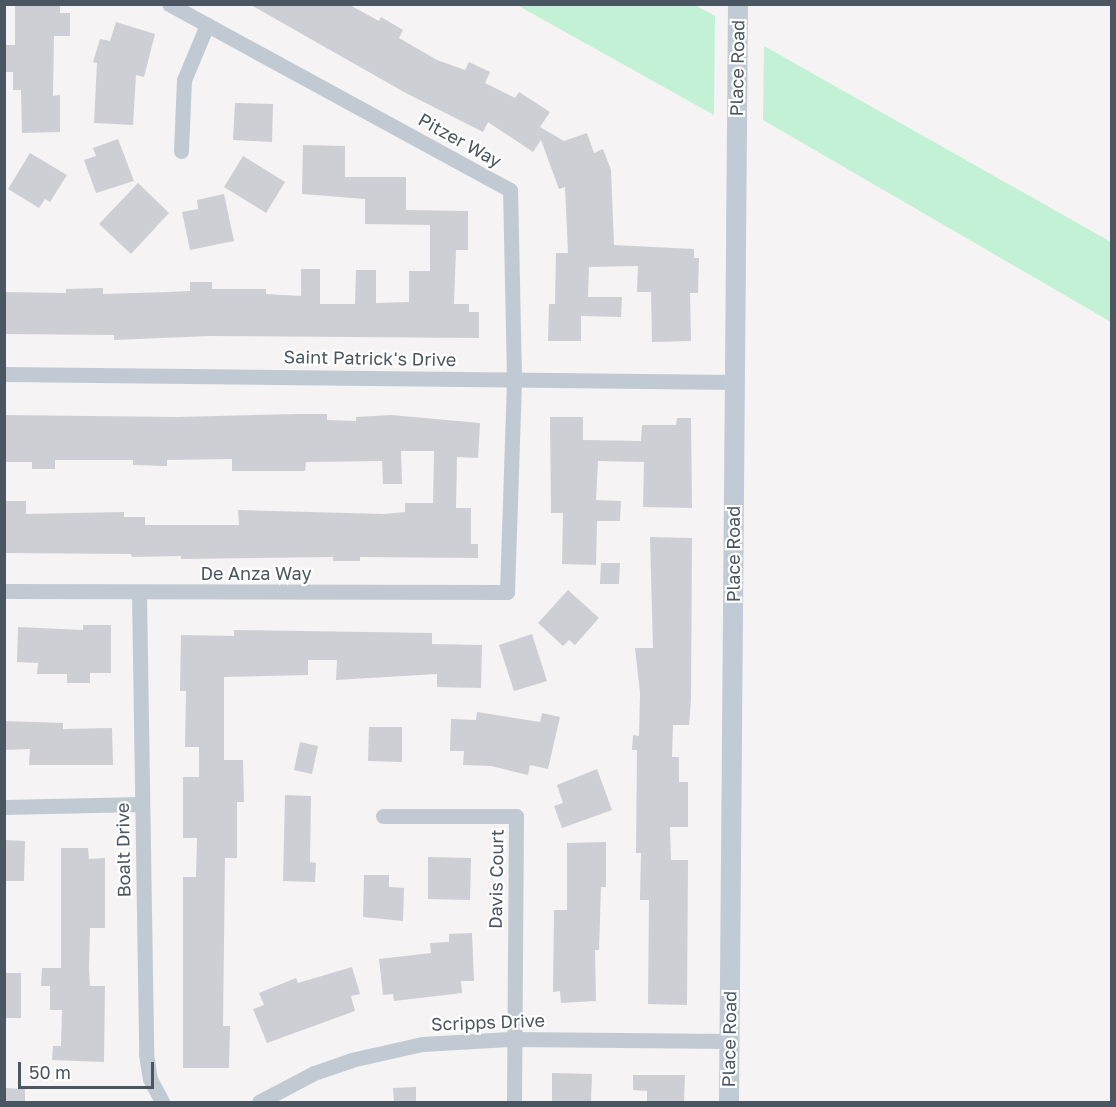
<!DOCTYPE html>
<html>
<head>
<meta charset="utf-8">
<style>
	body { margin:0 }
	#map { position:relative; width:1116px; height:1107px; overflow:hidden; background:#f5f3f3; font-family:"Golos Text",sans-serif }
	div>[style] { position:absolute }
	.green>* { inset:0; background:#c3f1d5 }
	.building>* { inset:0; background:#cdcfd5 }
	.street>* { height:15px; margin:-7.5px; padding:0 7.5px; transform-origin:7.5px; border-radius:7.5px; background:#c1cad2 }
	.secondary>* { height:20px; margin:-10px; padding:0 10px; transform-origin:10px; border-radius:10px; background:#c1cbd6 }
	span { translate:-50% -50%; white-space:nowrap; text-align:center; line-height:1.15; -webkit-text-stroke:4.5px #fff; paint-order:stroke }
	.street-label { font-size:18px; color:#4a5661 }
	.frame { position:absolute; inset:0; border:6px solid #4a5661; pointer-events:none }
	.scale { position:absolute; left:18px; top:1062px; width:136px; height:27px; box-sizing:border-box; border:3px solid #4a5661; border-top:0; padding-left:8px; font-size:18px; line-height:21px; white-space:nowrap; color:#4a5661; -webkit-text-stroke:4px #fff; paint-order:stroke }
</style>
</head>
<body>
<div id="map">
	<div class="green">
		<div style="clip-path:polygon(517px 5px,695px 5px,715px 16px,714px 115px)"></div>
		<div style="clip-path:polygon(764px 46px,1111px 242px,1111px 322px,763px 120px)"></div>
	</div>
	<div class="building">
		<div style="clip-path:polygon(15px 4px,60px 4px,60px 13px,70px 13px,70px 36px,54px 36px,53px 96px,60px 95px,60px 132px,22px 133px,21px 90px,13px 90px,13px 72px,4px 72px,5px 45px,15px 45px)"></div>
		<div style="clip-path:polygon(249px 4px,348px 4px,379px 21px,381px 17px,403px 30px,399px 38px,437px 60px,465px 70px,469px 62px,490px 72px,485px 83px,515px 98px,519px 92px,550px 112px,540px 127px,564px 141px,587px 133px,594px 153px,603px 149px,611px 170px,614px 245px,694px 249px,694px 258px,699px 258px,698px 293px,690px 293px,691px 341px,652px 342px,651px 292px,637px 292px,638px 266px,589px 267px,588px 297px,622px 297px,621px 317px,581px 316px,581px 341px,548px 341px,549px 304px,555px 304px,556px 253px,568px 253px,565px 187px,559px 189px,541px 140px,533px 152px,488px 122px,483px 132px,404px 92px)"></div>
		<div style="clip-path:polygon(116px 22px,155px 34px,144px 77px,136px 75px,133px 125px,94px 123px,97px 63px,93px 62px,100px 39px,110px 41px)"></div>
		<div style="clip-path:polygon(235px 103px,273px 104px,272px 142px,233px 140px)"></div>
		<div style="clip-path:polygon(118px 139px,134px 181px,96px 193px,84px 160px,96px 156px,93px 148px)"></div>
		<div style="clip-path:polygon(303px 145px,345px 146px,345px 177px,406px 177px,406px 210px,468px 211px,468px 250px,456px 250px,454px 304px,469px 304px,469px 312px,479px 312px,479px 338px,209px 336px,114px 340px,114px 335px,5px 334px,5px 292px,66px 293px,66px 289px,103px 288px,103px 294px,168px 292px,190px 291px,190px 282px,212px 282px,212px 289px,266px 289px,266px 294px,301px 296px,301px 269px,320px 269px,320px 304px,355px 304px,356px 270px,376px 270px,376px 303px,409px 302px,409px 271px,430px 271px,430px 225px,365px 224px,365px 199px,302px 194px)"></div>
		<div style="clip-path:polygon(30px 153px,67px 175px,50px 202px,45px 199px,39px 208px,8px 189px)"></div>
		<div style="clip-path:polygon(243px 156px,285px 182px,266px 213px,224px 187px)"></div>
		<div style="clip-path:polygon(138px 183px,169px 213px,131px 254px,99px 224px)"></div>
		<div style="clip-path:polygon(224px 194px,234px 241px,190px 250px,182px 212px,198px 209px,197px 200px)"></div>
		<div style="clip-path:polygon(298px 414px,327px 414px,327px 420px,356px 421px,356px 417px,391px 415px,480px 423px,478px 458px,457px 457px,456px 508px,471px 508px,471px 544px,478px 544px,478px 558px,360px 557px,360px 561px,333px 561px,333px 557px,181px 559px,181px 556px,132px 557px,131px 554px,4px 553px,4px 501px,26px 501px,26px 514px,124px 512px,124px 517px,145px 517px,145px 525px,239px 525px,238px 510px,384px 514px,405px 512px,405px 503px,433px 503px,434px 451px,401px 451px,402px 484px,383px 484px,382px 461px,306px 462px,305px 471px,232px 471px,232px 459px,167px 460px,167px 466px,133px 465px,133px 460px,55px 460px,55px 469px,32px 469px,32px 462px,4px 462px,4px 415px,177px 417px)"></div>
		<div style="clip-path:polygon(550px 417px,583px 417px,583px 440px,641px 441px,642px 425px,676px 425px,677px 418px,691px 418px,692px 508px,643px 507px,644px 462px,598px 461px,596px 500px,621px 501px,620px 521px,597px 521px,596px 565px,562px 564px,563px 513px,551px 513px)"></div>
		<div style="clip-path:polygon(650px 537px,692px 538px,691px 700px,689px 725px,673px 725px,672px 757px,679px 757px,679px 782px,688px 782px,688px 827px,670px 827px,671px 860px,688px 860px,687px 1005px,648px 1004px,649px 900px,640px 900px,641px 853px,636px 853px,637px 750px,632px 750px,633px 735px,639px 736px,640px 693px,635px 648px,653px 648px)"></div>
		<div style="clip-path:polygon(601px 563px,620px 563px,619px 584px,600px 584px)"></div>
		<div style="clip-path:polygon(568px 590px,599px 618px,575px 645px,569px 640px,563px 646px,538px 623px)"></div>
		<div style="clip-path:polygon(83px 625px,111px 625px,111px 673px,90px 673px,90px 683px,67px 683px,67px 674px,37px 674px,38px 663px,17px 662px,18px 627px,83px 630px)"></div>
		<div style="clip-path:polygon(234px 630px,432px 633px,432px 644px,482px 645px,481px 688px,437px 687px,437px 674px,336px 680px,337px 660px,308px 660px,308px 675px,224px 677px,224px 760px,243px 760px,244px 802px,237px 802px,237px 858px,225px 858px,223px 1026px,230px 1026px,229px 1068px,183px 1068px,183px 877px,196px 877px,197px 838px,183px 838px,183px 777px,199px 777px,199px 747px,185px 747px,186px 691px,180px 691px,181px 635px,234px 636px)"></div>
		<div style="clip-path:polygon(532px 634px,547px 681px,514px 691px,499px 645px)"></div>
		<div style="clip-path:polygon(477px 712px,540px 722px,542px 713px,560px 717px,548px 769px,530px 765px,528px 775px,491px 766px,463px 765px,464px 751px,450px 751px,451px 719px,476px 720px)"></div>
		<div style="clip-path:polygon(4px 721px,63px 723px,63px 729px,112px 728px,113px 765px,29px 765px,30px 749px,4px 750px)"></div>
		<div style="clip-path:polygon(369px 727px,402px 727px,402px 762px,368px 761px)"></div>
		<div style="clip-path:polygon(300px 742px,318px 746px,312px 774px,294px 770px)"></div>
		<div style="clip-path:polygon(597px 769px,612px 810px,562px 828px,554px 806px,563px 803px,557px 785px)"></div>
		<div style="clip-path:polygon(285px 795px,311px 796px,310px 862px,316px 863px,315px 882px,283px 881px)"></div>
		<div style="clip-path:polygon(4px 840px,25px 841px,24px 881px,4px 881px)"></div>
		<div style="clip-path:polygon(606px 842px,606px 887px,601px 887px,599px 950px,595px 950px,596px 1001px,561px 1003px,560px 991px,553px 992px,554px 910px,567px 910px,567px 843px)"></div>
		<div style="clip-path:polygon(61px 848px,88px 848px,89px 859px,105px 858px,105px 928px,90px 928px,89px 969px,90px 986px,105px 986px,104px 1062px,52px 1060px,53px 1046px,61px 1046px,62px 1010px,50px 1010px,50px 986px,41px 986px,42px 968px,61px 968px)"></div>
		<div style="clip-path:polygon(428px 857px,471px 858px,470px 900px,428px 899px)"></div>
		<div style="clip-path:polygon(364px 875px,389px 875px,389px 887px,404px 888px,403px 921px,363px 917px)"></div>
		<div style="clip-path:polygon(472px 933px,474px 981px,461px 981px,462px 993px,394px 1001px,393px 994px,383px 995px,379px 959px,431px 953px,430px 943px,449px 942px,449px 934px)"></div>
		<div style="clip-path:polygon(352px 967px,360px 994px,351px 996px,355px 1011px,267px 1043px,253px 1009px,264px 1005px,259px 993px,296px 978px,298px 983px)"></div>
		<div style="clip-path:polygon(4px 973px,21px 973px,21px 1018px,4px 1018px)"></div>
		<div style="clip-path:polygon(552px 1073px,592px 1074px,591px 1102px,552px 1102px)"></div>
		<div style="clip-path:polygon(633px 1075px,685px 1075px,684px 1102px,647px 1102px,647px 1091px,633px 1090px)"></div>
		<div style="clip-path:polygon(416px 1087px,416px 1102px,394px 1102px,393px 1088px)"></div>
		<div style="clip-path:polygon(4px 1088px,25px 1089px,25px 1102px,4px 1102px)"></div>
	</div>
	<div class="street">
		<div style="left:181px;top:151px;width:71px;rotate:-87.6deg"></div>
		<div style="left:184px;top:80px;width:60px;rotate:-67.3deg"></div>
		<div style="left:4px;top:374px;width:731px;rotate:0.63deg"></div>
		<div style="left:4px;top:591px;width:503px;rotate:0.11deg"></div>
		<div style="left:507px;top:592px;width:214px;rotate:-88.1deg"></div>
		<div style="left:514px;top:378px;width:188px;rotate:-91.2deg"></div>
		<div style="left:510px;top:190px;width:388px;rotate:-151.4deg"></div>
		<div style="left:139px;top:593px;width:461px;rotate:89.1deg"></div>
		<div style="left:146px;top:1054px;width:25px;rotate:81deg"></div>
		<div style="left:150px;top:1079px;width:26px;rotate:62deg"></div>
		<div style="left:4px;top:807px;width:138px;rotate:-1.2deg"></div>
		<div style="left:383px;top:816px;width:133px"></div>
		<div style="left:516px;top:816px;width:286px;rotate:90.4deg"></div>
		<div style="left:259px;top:1102px;width:62px;rotate:-27.8deg"></div>
		<div style="left:314px;top:1073px;width:39px;rotate:-19deg"></div>
		<div style="left:351px;top:1060px;width:73px;rotate:-12.7deg"></div>
		<div style="left:422px;top:1044px;width:90px;rotate:-3.2deg"></div>
		<div style="left:512px;top:1039px;width:217px;rotate:0.5deg"></div>
	</div>
	<div class="secondary">
		<div style="left:729px;top:1102px;width:1098px;rotate:-89.53deg"></div>
	</div>
	<div class="street-label">
		<span style="left:737px;top:68px;rotate:-89deg">Place Road</span>
		<span style="left:460px;top:140px;rotate:29deg">Pitzer Way</span>
		<span style="left:370px;top:358px;rotate:1deg">Saint Patrick's Drive</span>
		<span style="left:733px;top:554px;rotate:-90deg">Place Road</span>
		<span style="left:256px;top:573px">De Anza Way</span>
		<span style="left:123px;top:850px;rotate:-91deg">Boalt Drive</span>
		<span style="left:496px;top:879px;rotate:-89deg">Davis Court</span>
		<span style="left:488px;top:1022px;rotate:-2deg">Scripps Drive</span>
		<span style="left:729px;top:1039px;rotate:-89deg">Place Road</span>
	</div>
	<div class="frame"></div>
	<div class="scale">50 m</div>
</div>
</body>
</html>
